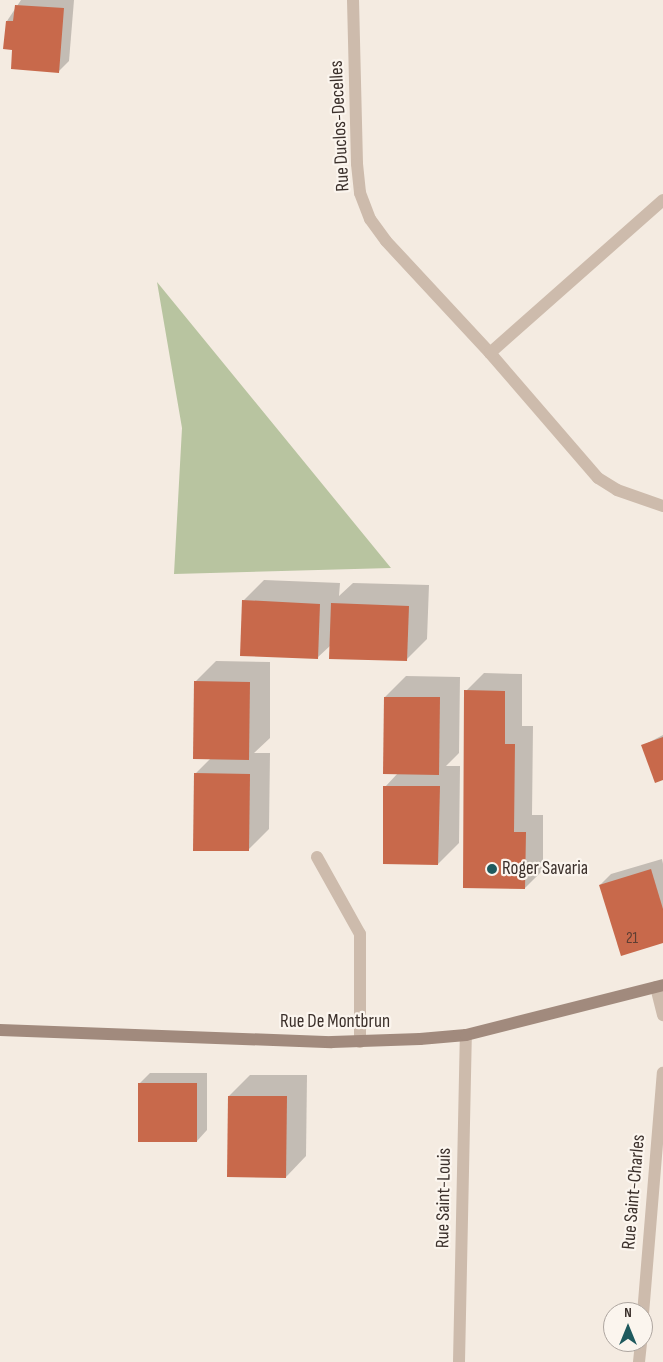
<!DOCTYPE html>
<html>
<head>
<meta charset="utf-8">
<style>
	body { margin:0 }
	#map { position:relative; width:663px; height:1362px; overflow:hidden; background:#f4ebe1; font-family:"Sofia Sans Condensed",sans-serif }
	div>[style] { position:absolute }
	.green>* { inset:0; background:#b8c4a0 }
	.shadow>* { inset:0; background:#0003 }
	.building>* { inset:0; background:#c8694b }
	.lane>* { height:12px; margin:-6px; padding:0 6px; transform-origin:6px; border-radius:6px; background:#cdbbac }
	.street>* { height:12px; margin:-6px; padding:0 6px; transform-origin:6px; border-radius:6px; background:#cdbbac }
	.secondary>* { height:12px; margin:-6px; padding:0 6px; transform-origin:6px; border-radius:6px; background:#a18a7d }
	.dots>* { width:14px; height:14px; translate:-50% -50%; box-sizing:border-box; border:2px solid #fbf5ee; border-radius:50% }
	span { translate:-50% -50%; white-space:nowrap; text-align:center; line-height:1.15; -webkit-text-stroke:4.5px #fbf5ee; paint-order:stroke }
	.number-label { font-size:16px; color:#5e3e33 }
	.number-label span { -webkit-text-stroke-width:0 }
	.street-label { font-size:19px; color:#3b302b }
	.poi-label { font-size:19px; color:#3b302b }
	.left { translate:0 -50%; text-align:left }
	.north { position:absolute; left:603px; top:1302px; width:50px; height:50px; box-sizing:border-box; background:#fbf5ee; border:1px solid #aea6a0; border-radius:50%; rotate:0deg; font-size:14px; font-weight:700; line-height:20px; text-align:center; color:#3b302b }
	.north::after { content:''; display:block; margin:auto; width:18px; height:22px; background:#1f5a5e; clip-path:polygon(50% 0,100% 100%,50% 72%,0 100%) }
</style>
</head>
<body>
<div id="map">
	<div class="green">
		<div style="clip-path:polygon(157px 282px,391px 568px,174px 574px,182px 428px)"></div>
	</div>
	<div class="shadow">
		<div style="clip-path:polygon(21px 0,74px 0,69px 61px,58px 72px,13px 49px,7px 21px)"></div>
		<div style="clip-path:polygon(264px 580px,340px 583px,339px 596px,353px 583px,429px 585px,427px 639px,406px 660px,331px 645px,317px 658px,243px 601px)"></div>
		<div style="clip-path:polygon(216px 661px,270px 662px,270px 738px,254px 753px,270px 753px,269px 829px,248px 850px,195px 774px,211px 758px,195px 682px)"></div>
		<div style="clip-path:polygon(484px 673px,522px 674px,522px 726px,533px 726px,532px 815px,543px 815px,543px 870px,525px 888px,466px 691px)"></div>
		<div style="clip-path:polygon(406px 676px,460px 677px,459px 753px,446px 766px,460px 766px,459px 843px,438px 864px,385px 787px,398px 773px,385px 697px)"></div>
		<div style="clip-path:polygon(663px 735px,663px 778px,642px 746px)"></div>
		<div style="clip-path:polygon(662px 859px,663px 864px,663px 942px,600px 885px,611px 874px)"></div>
		<div style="clip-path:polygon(150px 1073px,207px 1073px,207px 1130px,197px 1141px,139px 1084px)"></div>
		<div style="clip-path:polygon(250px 1075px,307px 1075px,306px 1156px,286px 1177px,229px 1096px)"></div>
	</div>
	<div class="building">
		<div style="clip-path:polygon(15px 5px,64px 8px,59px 73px,11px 69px,12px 50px,3px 49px,6px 21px,13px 21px)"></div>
		<div style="clip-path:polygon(242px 600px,320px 604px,318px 659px,240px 656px)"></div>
		<div style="clip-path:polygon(331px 603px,409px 606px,407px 661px,329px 659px)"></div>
		<div style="clip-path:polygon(194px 681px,250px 682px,249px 760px,193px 759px)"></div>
		<div style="clip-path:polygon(464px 690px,505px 691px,505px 744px,515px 744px,514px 832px,526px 832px,525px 889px,463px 888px)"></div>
		<div style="clip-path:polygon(384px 697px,440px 697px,439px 775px,383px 774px)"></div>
		<div style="clip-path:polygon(663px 737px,663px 780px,655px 783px,641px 745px)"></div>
		<div style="clip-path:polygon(194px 773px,250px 774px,249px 851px,193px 851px)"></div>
		<div style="clip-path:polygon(383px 786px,440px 786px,438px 865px,383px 864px)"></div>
		<div style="clip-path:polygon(651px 869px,663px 909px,663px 943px,621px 956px,599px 885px)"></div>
		<div style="clip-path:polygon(138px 1083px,197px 1083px,197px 1142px,138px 1142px)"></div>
		<div style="clip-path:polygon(228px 1096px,287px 1096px,286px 1178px,227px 1177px)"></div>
	</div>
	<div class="lane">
		<div style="left:317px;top:857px;width:88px;rotate:60.8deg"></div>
		<div style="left:360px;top:934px;width:108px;rotate:90deg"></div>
	</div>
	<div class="street">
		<div style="left:353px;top:0;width:164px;rotate:88.6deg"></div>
		<div style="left:357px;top:164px;width:29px;rotate:84deg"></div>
		<div style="left:360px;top:193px;width:28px;rotate:69deg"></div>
		<div style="left:370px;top:219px;width:27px;rotate:54deg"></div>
		<div style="left:386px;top:241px;width:153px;rotate:47.1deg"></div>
		<div style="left:490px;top:353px;width:165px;rotate:49.2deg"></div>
		<div style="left:598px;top:478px;width:22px;rotate:32deg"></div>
		<div style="left:617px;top:490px;width:49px;rotate:19.2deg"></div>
		<div style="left:490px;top:353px;width:231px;rotate:-41.5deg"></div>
		<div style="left:656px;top:987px;width:29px;rotate:76deg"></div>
		<div style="left:643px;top:1314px;width:242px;rotate:-85.3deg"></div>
		<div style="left:459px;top:1362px;width:327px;rotate:-88.8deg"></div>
		<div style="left:639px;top:1362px;width:20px;rotate:-84deg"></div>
	</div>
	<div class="secondary">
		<div style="left:0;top:1030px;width:332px;rotate:2.1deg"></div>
		<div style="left:332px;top:1042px;width:88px;rotate:-2deg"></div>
		<div style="left:420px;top:1039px;width:46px;rotate:-5deg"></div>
		<div style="left:466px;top:1035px;width:203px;rotate:-14.2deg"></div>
	</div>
	<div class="dots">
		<div style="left:492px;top:869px;background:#1f5a5e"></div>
	</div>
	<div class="number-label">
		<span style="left:632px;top:939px">21</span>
	</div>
	<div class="street-label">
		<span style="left:340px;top:126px;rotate:-93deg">Rue Duclos-Decelles</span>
		<span style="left:335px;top:1022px">Rue De Montbrun</span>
		<span style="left:634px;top:1192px;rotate:-85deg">Rue Saint-Charles</span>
		<span style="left:444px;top:1198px;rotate:-89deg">Rue Saint-Louis</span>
	</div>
	<div class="poi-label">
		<span class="left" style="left:502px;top:869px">Roger Savaria</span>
	</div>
	<div class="north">N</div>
</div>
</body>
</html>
